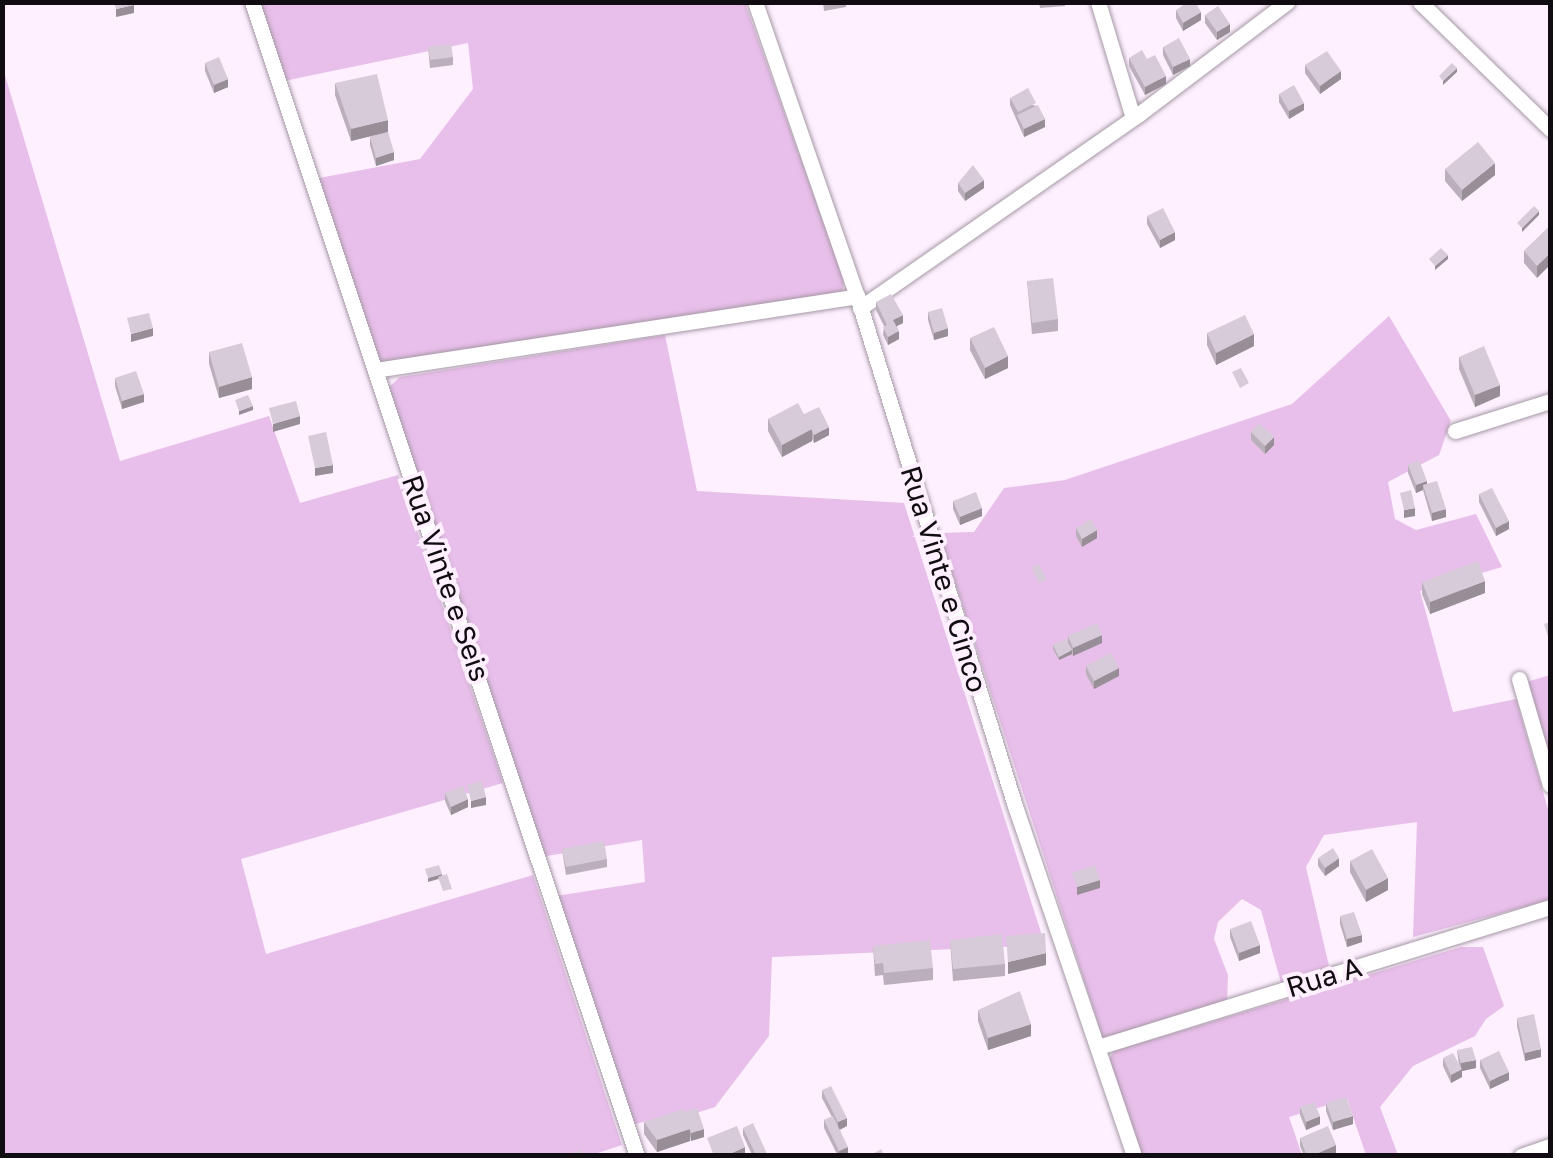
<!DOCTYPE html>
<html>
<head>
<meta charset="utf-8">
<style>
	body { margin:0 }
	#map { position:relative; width:1553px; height:1158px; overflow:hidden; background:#fef0fe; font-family:"Golos Text",sans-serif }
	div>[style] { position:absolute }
	.green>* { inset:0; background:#e8beea }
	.roads { filter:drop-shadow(0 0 2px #a598a5) drop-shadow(0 0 2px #a598a5) }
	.minor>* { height:15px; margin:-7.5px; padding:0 7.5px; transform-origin:7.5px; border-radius:7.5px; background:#fff }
	.wall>* { inset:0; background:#baafbb }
	.shaded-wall>* { inset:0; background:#978e98 }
	.building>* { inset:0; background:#d8cbd9 }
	span { translate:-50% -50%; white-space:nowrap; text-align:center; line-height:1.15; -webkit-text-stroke:8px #fef0fe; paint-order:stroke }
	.street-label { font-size:28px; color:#100c11 }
	.frame { position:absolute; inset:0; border:5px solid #100c11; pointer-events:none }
</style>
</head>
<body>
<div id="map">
	<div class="green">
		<div style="clip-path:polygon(255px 3px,745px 3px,844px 280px,842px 293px,380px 367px,314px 179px,420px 159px,473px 89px,468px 43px,279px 82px)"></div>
		<div style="clip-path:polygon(2px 65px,120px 461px,269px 416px,300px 503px,398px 475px,503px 783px,241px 859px,266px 954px,533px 875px,622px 1145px,589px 1156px,3px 1155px)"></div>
		<div style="clip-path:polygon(1389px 316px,1451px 421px,1439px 455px,1388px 482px,1395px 519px,1416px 530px,1476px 514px,1502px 567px,1420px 591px,1453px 712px,1516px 699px,1550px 816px,1550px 900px,1413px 937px,1417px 822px,1324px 835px,1306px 867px,1329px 966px,1282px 987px,1261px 910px,1242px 899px,1218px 922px,1214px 939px,1228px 975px,1227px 1003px,1103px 1039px,939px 533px,974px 532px,1004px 488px,1065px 480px,1292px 404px)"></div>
		<div style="clip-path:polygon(665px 335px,697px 491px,904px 503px,1045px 945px,772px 957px,769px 1036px,715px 1107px,656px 1126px,647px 1121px,631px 1125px,556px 896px,645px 882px,642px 840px,541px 857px,388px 388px,400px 377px)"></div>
		<div style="clip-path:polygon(1550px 675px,1550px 769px,1523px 683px)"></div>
		<div style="clip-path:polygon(1461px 947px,1483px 947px,1504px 1006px,1486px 1019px,1475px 1036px,1413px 1066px,1380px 1107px,1398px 1155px,1366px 1155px,1347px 1099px,1289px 1117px,1302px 1155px,1139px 1155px,1109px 1059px,1114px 1051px)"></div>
	</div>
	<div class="roads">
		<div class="minor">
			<div style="left:252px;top:2px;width:1217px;rotate:71.55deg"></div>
			<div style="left:755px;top:2px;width:311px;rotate:70.9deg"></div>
			<div style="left:857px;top:296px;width:534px;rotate:72.79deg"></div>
			<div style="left:1015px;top:806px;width:370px;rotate:71.2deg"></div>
			<div style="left:1098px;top:2px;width:121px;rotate:73.2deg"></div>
			<div style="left:1420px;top:2px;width:182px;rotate:44.3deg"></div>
			<div style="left:860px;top:308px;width:340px;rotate:-34.8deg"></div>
			<div style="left:1139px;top:114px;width:186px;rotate:-37.1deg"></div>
			<div style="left:375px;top:370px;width:488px;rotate:-8.7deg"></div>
			<div style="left:1455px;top:431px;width:100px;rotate:-17.5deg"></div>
			<div style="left:1519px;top:679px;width:110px;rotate:73.7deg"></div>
			<div style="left:1098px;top:1047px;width:473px;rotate:-17.2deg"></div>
			<div style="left:1521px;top:1156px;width:31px;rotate:-19deg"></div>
		</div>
	</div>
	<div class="wall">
		<div style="clip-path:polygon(823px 2px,846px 2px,846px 7px,824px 11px)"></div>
		<div style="clip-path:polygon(1039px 2px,1065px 2px,1065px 6px,1040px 8px)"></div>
		<div style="clip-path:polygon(1176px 10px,1201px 20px,1183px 31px,1176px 18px)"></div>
		<div style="clip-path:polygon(1205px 15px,1230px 32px,1217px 40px,1205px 23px)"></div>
		<div style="clip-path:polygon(428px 47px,453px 57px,453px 65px,430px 68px)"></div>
		<div style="clip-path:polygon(1163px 47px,1190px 66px,1173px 75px,1163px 55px)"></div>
		<div style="clip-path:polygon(1129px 58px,1166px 84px,1145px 95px,1129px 66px)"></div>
		<div style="clip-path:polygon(205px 63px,228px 87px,214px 93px,205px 71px)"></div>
		<div style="clip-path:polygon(1305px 65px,1341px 79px,1320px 94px,1305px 73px)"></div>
		<div style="clip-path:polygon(335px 83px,388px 132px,394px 160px,376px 166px,370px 145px,370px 137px,383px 133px,351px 141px,335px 95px)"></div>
		<div style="clip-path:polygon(1279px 94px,1304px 110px,1289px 119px,1279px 102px)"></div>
		<div style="clip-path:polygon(1010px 98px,1036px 106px,1045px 127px,1024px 137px,1010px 105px)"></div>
		<div style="clip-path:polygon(1445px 169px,1495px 175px,1462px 201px,1445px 181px)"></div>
		<div style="clip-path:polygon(958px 183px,984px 188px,965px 201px,958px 191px)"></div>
		<div style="clip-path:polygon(1147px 216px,1175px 240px,1160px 248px,1147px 224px)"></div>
		<div style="clip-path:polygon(1550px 226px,1537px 278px,1524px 263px,1524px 251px)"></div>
		<div style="clip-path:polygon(1027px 281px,1058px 319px,1058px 331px,1032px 334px)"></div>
		<div style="clip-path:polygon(876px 302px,903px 323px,897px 326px,899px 339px,888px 345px,883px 335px,884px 326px,876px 310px)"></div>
		<div style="clip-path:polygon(928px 312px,948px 336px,934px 340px,928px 320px)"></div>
		<div style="clip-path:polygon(1207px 333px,1254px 346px,1216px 365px,1207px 345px)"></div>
		<div style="clip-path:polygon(970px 338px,1008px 368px,985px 379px,970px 350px)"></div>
		<div style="clip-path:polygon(209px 352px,252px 389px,219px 398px,209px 364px)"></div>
		<div style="clip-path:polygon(1459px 357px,1500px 396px,1475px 407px,1459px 369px)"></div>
		<div style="clip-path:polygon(115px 378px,144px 402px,122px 409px,115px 386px)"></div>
		<div style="clip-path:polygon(804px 414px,829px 435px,814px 443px,812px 439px,812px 441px,782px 457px,768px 431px,768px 419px)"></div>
		<div style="clip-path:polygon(1251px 432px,1274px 445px,1265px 454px,1251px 440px)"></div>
		<div style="clip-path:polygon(1408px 465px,1427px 484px,1446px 517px,1432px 521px,1423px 490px,1416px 493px,1408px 473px)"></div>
		<div style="clip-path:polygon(1479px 494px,1509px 529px,1496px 536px,1479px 502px)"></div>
		<div style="clip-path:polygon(953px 501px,982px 516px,960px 525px,953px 509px)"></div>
		<div style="clip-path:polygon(1076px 528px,1097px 538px,1082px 547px,1076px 536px)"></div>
		<div style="clip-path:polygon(1422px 582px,1485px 593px,1430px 614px,1422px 594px)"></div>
		<div style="clip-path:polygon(1068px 636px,1102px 643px,1073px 656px,1072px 652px,1072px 654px,1059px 660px,1053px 649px,1053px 645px,1068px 643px)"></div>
		<div style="clip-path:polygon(1086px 666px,1119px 676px,1094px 689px,1086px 674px)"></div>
		<div style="clip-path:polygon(445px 793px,468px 807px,451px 815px,445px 801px)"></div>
		<div style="clip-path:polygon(562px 849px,607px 859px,607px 867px,566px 875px)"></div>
		<div style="clip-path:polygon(1318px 858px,1339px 866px,1325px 876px,1318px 866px)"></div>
		<div style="clip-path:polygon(1350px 861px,1388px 890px,1366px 902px,1350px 872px)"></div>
		<div style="clip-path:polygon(1340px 916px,1362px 942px,1347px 947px,1340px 924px)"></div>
		<div style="clip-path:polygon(1230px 929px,1260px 953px,1239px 961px,1230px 937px)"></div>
		<div style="clip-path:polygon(950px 940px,1005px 964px,1005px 976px,953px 981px)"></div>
		<div style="clip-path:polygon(873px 946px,933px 968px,933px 980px,884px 985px,883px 975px,875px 976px)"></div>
		<div style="clip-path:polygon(978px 1010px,1031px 1036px,988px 1050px,978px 1021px)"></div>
		<div style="clip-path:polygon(1517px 1018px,1541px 1057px,1525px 1061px,1517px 1026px)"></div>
		<div style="clip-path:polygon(1457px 1050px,1476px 1068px,1462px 1071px,1462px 1077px,1451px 1083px,1443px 1066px,1443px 1058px,1459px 1065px)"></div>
		<div style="clip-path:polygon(1480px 1060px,1509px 1080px,1490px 1089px,1480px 1068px)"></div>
		<div style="clip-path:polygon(822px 1090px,847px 1126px,840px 1130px,848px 1155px,846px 1156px,838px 1156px,824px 1128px,824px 1120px,832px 1117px,822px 1098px)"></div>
		<div style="clip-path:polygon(1326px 1103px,1353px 1124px,1333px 1130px,1326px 1111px)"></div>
		<div style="clip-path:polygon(1300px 1107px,1320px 1124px,1306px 1130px,1300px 1115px)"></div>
		<div style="clip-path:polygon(684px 1112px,704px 1137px,691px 1141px,690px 1137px,690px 1141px,657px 1152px,644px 1134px,644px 1122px)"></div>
		<div style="clip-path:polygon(743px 1128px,768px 1156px,752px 1155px,743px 1135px)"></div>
		<div style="clip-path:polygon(1300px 1138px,1336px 1153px,1331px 1156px,1304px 1156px,1300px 1146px)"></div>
	</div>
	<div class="shaded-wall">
		<div style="clip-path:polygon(134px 5px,134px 13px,116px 17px,116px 9px)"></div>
		<div style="clip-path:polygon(1201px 12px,1201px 20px,1183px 31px,1183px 23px)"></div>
		<div style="clip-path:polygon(1230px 24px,1230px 32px,1217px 40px,1217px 32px)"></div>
		<div style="clip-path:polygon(1190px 59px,1190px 66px,1173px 75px,1173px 67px)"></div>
		<div style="clip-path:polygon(1457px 68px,1457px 72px,1443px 85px,1443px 81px)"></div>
		<div style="clip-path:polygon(1341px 71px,1341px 79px,1320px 94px,1320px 86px)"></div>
		<div style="clip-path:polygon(1166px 76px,1166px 84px,1145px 95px,1145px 87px)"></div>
		<div style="clip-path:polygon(228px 79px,228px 87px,214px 93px,214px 85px)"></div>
		<div style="clip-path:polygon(1304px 103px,1304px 110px,1289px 119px,1289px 111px)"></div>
		<div style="clip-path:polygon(1045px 119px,1045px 127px,1024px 137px,1024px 129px)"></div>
		<div style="clip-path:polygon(388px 120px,388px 132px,351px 141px,351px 129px)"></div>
		<div style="clip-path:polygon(394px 152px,394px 160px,376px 166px,376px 158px)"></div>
		<div style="clip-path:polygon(1495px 163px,1495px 175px,1462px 201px,1462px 190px)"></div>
		<div style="clip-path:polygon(984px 180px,984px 188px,965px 201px,965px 193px)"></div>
		<div style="clip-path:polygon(1539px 211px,1539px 215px,1522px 232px,1522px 228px)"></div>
		<div style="clip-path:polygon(1175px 232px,1175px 240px,1160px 248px,1160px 240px)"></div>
		<div style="clip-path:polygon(1550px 253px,1550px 265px,1537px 278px,1537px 266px)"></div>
		<div style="clip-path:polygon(1448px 255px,1448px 259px,1435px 270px,1435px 266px)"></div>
		<div style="clip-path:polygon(903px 315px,903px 323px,893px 328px,893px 320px)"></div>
		<div style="clip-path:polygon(153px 328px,153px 336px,131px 342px,131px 334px)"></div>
		<div style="clip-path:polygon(948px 328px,948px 336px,934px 340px,934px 333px)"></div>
		<div style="clip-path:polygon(899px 331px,899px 339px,888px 345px,888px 337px)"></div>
		<div style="clip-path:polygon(1254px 334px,1254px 346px,1216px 365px,1216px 353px)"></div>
		<div style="clip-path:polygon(1008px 356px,1008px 368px,985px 379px,985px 368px)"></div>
		<div style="clip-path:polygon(252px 377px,252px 389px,219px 398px,219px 387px)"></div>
		<div style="clip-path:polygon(1500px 385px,1500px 396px,1475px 407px,1475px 395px)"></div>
		<div style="clip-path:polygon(144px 394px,144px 402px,122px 409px,122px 401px)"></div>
		<div style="clip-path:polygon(253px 406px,253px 410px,239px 415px,239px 411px)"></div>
		<div style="clip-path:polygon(300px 416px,300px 424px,273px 432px,273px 424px)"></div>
		<div style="clip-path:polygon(829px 427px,829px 435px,814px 443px,814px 435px)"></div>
		<div style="clip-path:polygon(812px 429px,812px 441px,782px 457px,782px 445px)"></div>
		<div style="clip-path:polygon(1274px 437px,1274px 445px,1265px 454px,1265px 446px)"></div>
		<div style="clip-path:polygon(333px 465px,333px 473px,315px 476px,315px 468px)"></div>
		<div style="clip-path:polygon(1427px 481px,1427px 488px,1423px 485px,1423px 490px,1416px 493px,1416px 485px)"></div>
		<div style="clip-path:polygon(982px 508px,982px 516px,960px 525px,960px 517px)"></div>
		<div style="clip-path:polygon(1415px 508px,1415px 516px,1404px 518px,1404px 510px)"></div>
		<div style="clip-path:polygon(1446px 509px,1446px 517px,1432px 521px,1432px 513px)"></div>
		<div style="clip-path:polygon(1509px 521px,1509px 529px,1496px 536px,1496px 528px)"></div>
		<div style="clip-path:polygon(1097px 530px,1097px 538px,1082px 547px,1082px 539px)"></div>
		<div style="clip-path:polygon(1485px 581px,1485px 593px,1430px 614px,1430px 602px)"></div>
		<div style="clip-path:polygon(1102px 635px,1102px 643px,1073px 656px,1073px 648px)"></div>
		<div style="clip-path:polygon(1072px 650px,1072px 654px,1059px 660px,1059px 657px)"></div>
		<div style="clip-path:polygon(1119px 668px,1119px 676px,1094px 689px,1094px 681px)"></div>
		<div style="clip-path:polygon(486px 797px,486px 805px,471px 808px,471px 801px)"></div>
		<div style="clip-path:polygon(468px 799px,468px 807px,451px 815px,451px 807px)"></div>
		<div style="clip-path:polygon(1339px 858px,1339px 866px,1325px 876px,1325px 868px)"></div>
		<div style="clip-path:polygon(442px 874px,442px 878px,428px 882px,428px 878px)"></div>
		<div style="clip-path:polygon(1388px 878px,1388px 890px,1366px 902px,1366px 890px)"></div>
		<div style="clip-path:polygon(1100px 880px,1100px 888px,1077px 895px,1077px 887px)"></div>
		<div style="clip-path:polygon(1362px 935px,1362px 942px,1347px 947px,1347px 939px)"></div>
		<div style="clip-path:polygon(1260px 945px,1260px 953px,1239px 961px,1239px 953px)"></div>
		<div style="clip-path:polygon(1046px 953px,1046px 965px,1008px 974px,1008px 962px)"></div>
		<div style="clip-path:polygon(1031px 1024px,1031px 1036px,988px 1050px,988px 1038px)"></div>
		<div style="clip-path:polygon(1541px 1049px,1541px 1057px,1525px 1061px,1525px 1053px)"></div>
		<div style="clip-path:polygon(1476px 1060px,1476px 1068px,1462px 1071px,1462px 1077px,1451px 1083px,1451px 1075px,1461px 1070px,1461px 1063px)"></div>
		<div style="clip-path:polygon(1509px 1072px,1509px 1080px,1490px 1089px,1490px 1081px)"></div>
		<div style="clip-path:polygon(1320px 1116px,1320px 1124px,1306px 1130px,1306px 1122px)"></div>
		<div style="clip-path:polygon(1353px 1116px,1353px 1124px,1333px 1130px,1333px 1122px)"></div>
		<div style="clip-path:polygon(847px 1118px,847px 1126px,838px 1130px,838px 1122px)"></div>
		<div style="clip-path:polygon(690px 1129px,690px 1141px,657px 1152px,657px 1140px)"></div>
		<div style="clip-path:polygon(704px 1129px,704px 1137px,691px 1141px,691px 1133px)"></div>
		<div style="clip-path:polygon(1336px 1145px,1336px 1153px,1331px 1156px,1312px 1156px)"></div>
		<div style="clip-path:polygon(745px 1147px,745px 1155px,725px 1156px)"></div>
		<div style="clip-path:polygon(848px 1147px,848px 1155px,839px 1156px,839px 1151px)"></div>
	</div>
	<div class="building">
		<div style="clip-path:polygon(114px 2px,133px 2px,134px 5px,116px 9px)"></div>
		<div style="clip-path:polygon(1188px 2px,1195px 2px,1201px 12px,1183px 23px,1176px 10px)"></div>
		<div style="clip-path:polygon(1218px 6px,1230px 24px,1217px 32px,1205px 15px)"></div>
		<div style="clip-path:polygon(1179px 38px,1190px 59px,1173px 67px,1163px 47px)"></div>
		<div style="clip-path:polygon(451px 44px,453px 57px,430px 60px,428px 47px)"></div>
		<div style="clip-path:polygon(1142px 50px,1147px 59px,1155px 55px,1166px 76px,1145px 87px,1129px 58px)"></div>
		<div style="clip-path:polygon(1327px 51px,1341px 71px,1320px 86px,1305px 65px)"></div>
		<div style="clip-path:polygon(219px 57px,228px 79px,214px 85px,205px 63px)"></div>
		<div style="clip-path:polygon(1452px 63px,1457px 68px,1443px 81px,1439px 76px)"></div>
		<div style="clip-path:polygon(377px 74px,388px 120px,351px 129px,335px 83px)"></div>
		<div style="clip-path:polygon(1294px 85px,1304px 103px,1289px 111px,1279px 94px)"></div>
		<div style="clip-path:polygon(1028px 88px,1036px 103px,1018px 112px,1010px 98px)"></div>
		<div style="clip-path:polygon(1038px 105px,1045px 119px,1024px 129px,1017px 115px)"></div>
		<div style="clip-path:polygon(388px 132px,394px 152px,376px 158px,370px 137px)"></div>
		<div style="clip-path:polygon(1478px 142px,1495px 163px,1462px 190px,1445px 169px)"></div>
		<div style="clip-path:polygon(973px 165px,984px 180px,965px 193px,958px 183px)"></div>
		<div style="clip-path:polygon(1534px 206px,1539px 211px,1522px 228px,1517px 223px)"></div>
		<div style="clip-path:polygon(1163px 208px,1175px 232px,1160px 240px,1147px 216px)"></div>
		<div style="clip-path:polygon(1550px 226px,1550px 253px,1537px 266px,1524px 251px)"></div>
		<div style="clip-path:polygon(1441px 248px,1448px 255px,1435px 266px,1429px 259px)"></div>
		<div style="clip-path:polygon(1053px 278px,1058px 319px,1032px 323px,1027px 281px)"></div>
		<div style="clip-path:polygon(891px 294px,903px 315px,893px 320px,899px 331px,888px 337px,883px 327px,887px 325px,876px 302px)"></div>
		<div style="clip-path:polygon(942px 308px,948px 328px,934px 333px,928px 312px)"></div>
		<div style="clip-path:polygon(149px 313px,153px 328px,131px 334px,127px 318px)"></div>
		<div style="clip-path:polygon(1245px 315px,1254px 334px,1216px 353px,1207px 333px)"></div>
		<div style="clip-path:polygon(994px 327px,1008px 356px,985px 368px,970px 338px)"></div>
		<div style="clip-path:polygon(242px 343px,252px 377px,219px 387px,209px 352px)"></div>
		<div style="clip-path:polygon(1484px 346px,1500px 385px,1475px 395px,1459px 357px)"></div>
		<div style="clip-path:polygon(1241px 368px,1249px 383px,1240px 388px,1232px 372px)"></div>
		<div style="clip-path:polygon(136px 371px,144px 394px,122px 401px,115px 378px)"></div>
		<div style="clip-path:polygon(248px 395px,253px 406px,239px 411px,235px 400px)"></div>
		<div style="clip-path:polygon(296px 401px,300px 416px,273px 424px,269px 408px)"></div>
		<div style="clip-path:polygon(798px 403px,812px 429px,782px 445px,768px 419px)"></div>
		<div style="clip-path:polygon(819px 407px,829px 427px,814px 435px,804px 414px)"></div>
		<div style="clip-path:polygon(1259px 423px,1274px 437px,1265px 446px,1251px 432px)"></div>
		<div style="clip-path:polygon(326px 432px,333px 465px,315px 468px,308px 436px)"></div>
		<div style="clip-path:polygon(1419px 460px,1427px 481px,1416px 485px,1408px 465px)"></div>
		<div style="clip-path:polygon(1437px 481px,1446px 509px,1432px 513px,1423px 485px)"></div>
		<div style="clip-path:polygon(1492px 488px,1509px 521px,1496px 528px,1479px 494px)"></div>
		<div style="clip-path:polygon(1411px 490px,1415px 508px,1404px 510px,1400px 493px)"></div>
		<div style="clip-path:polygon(976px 492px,982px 508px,960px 517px,953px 501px)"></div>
		<div style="clip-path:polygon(1091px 519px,1097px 530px,1082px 539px,1076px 528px)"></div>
		<div style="clip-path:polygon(1478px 561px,1485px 581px,1430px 602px,1422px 582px)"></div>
		<div style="clip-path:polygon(1039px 564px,1047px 580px,1039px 583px,1032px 568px)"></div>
		<div style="clip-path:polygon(1550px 622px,1550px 643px,1544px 624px)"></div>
		<div style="clip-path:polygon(1097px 623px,1102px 635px,1073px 648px,1068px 636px)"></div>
		<div style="clip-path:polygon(1066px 639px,1072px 650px,1059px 657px,1053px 645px)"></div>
		<div style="clip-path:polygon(1111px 653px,1119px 668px,1094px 681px,1086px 666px)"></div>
		<div style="clip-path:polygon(482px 781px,486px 797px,471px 801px,467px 785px)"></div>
		<div style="clip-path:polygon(463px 786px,468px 799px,451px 807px,445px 793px)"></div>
		<div style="clip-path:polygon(604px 841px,607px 859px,566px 867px,562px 849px)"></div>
		<div style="clip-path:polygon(1333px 848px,1339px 858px,1325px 868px,1318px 858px)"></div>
		<div style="clip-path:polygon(1372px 849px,1388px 878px,1366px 890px,1350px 861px)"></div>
		<div style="clip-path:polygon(439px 865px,442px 874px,428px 878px,425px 869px)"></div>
		<div style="clip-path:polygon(1095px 865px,1100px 880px,1077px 887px,1072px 873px)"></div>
		<div style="clip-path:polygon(447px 874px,452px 889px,443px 891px,438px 877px)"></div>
		<div style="clip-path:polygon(1354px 912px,1362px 935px,1347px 939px,1340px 916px)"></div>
		<div style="clip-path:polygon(1251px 921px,1260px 945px,1239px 953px,1230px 929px)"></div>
		<div style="clip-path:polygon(1045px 933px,1046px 953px,1008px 962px,1006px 936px)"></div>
		<div style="clip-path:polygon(1002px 934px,1005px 964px,953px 969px,950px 940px)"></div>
		<div style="clip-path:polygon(930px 940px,933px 968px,884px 973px,883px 963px,875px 964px,873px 946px)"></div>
		<div style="clip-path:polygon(1020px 991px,1031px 1024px,988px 1038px,978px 1010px)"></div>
		<div style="clip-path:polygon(1534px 1014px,1541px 1049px,1525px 1053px,1517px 1018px)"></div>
		<div style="clip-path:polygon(1472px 1047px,1476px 1060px,1461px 1063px,1457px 1050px)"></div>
		<div style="clip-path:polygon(1499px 1051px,1509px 1072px,1490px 1081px,1480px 1060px)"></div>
		<div style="clip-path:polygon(1453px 1053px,1462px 1069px,1451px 1075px,1443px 1058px)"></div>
		<div style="clip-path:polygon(831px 1086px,847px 1118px,838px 1122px,822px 1090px)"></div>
		<div style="clip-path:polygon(1346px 1097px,1353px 1116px,1333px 1122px,1326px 1103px)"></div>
		<div style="clip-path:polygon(1314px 1102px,1320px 1116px,1306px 1122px,1300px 1107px)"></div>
		<div style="clip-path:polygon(697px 1108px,704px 1129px,691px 1133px,684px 1112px)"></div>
		<div style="clip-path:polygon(683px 1109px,690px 1129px,657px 1140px,644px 1122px)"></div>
		<div style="clip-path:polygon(833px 1116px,848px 1147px,839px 1151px,824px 1120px)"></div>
		<div style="clip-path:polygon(753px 1123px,768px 1156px,750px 1156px,755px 1153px,743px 1128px)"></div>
		<div style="clip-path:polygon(737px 1126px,745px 1147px,725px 1156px,714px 1156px,707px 1138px)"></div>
		<div style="clip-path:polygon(1328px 1126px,1336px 1145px,1312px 1156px,1307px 1156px,1300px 1138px)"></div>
		<div style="clip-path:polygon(882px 1149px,883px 1156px,868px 1156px)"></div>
		<div style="clip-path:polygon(581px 1150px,582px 1156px,563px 1156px)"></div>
	</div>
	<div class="street-label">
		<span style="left:446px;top:578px;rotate:71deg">Rua Vinte e Seis</span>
		<span style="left:944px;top:579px;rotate:73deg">Rua Vinte e Cinco</span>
		<span style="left:1324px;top:977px;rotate:-17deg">Rua A</span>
	</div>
	<div class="frame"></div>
</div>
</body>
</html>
